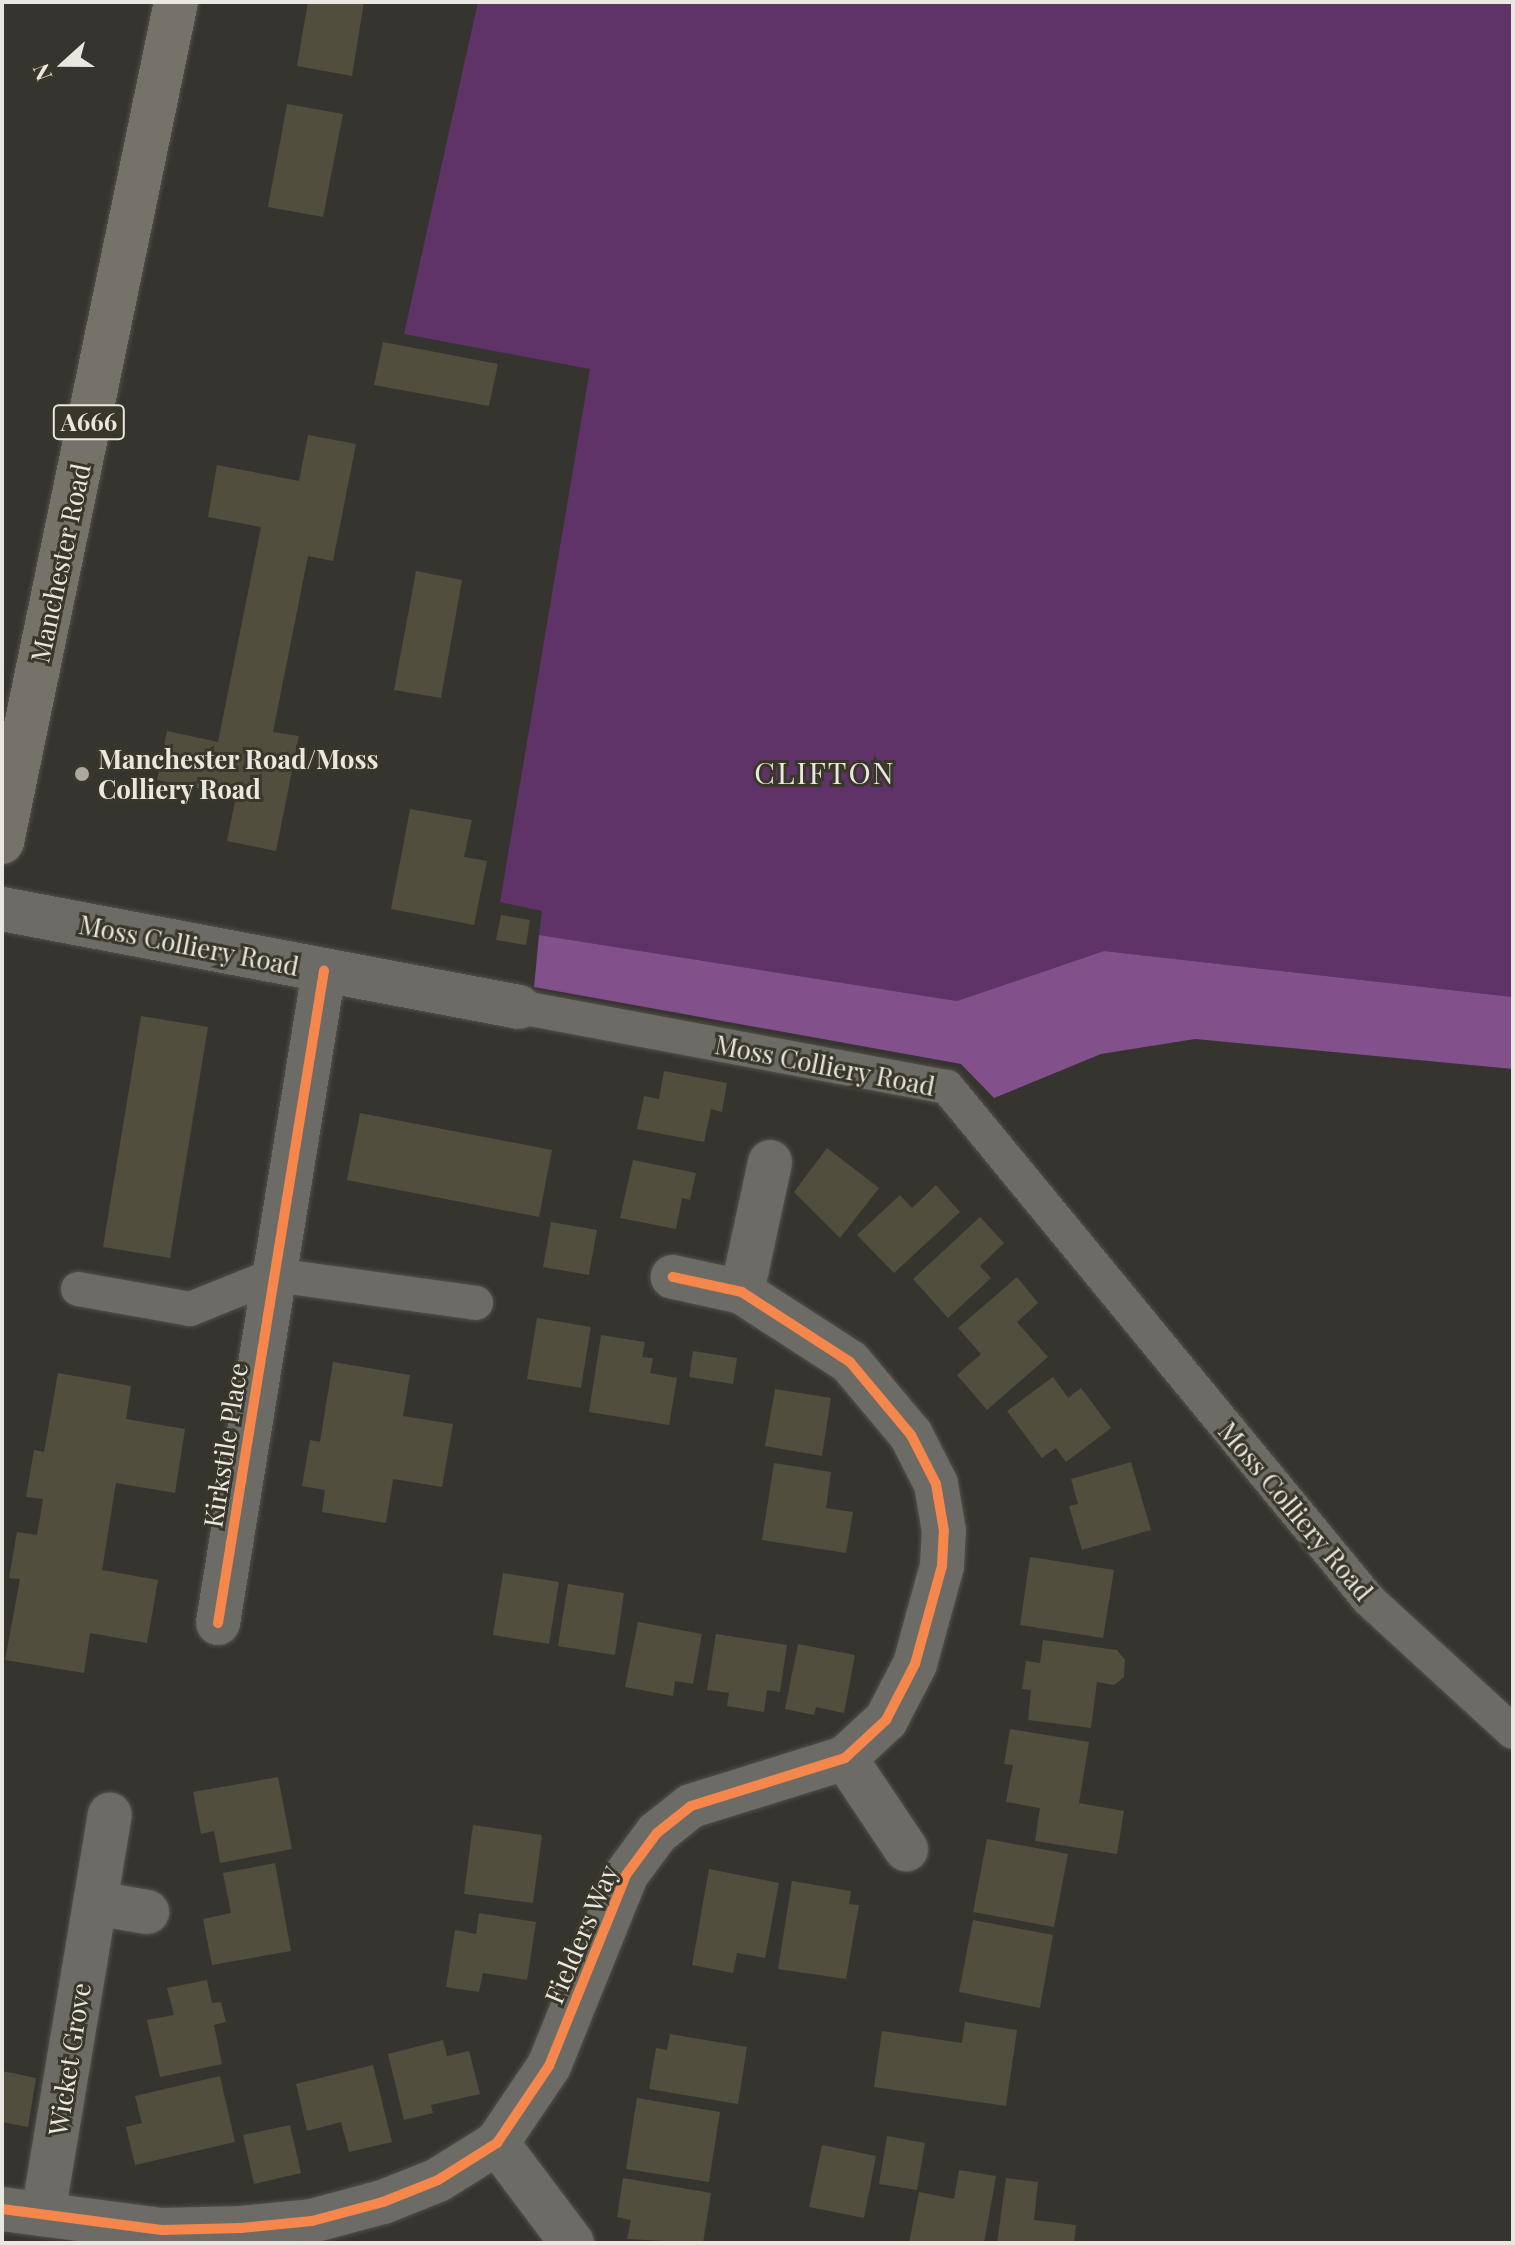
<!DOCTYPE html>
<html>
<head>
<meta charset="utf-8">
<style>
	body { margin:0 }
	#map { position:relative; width:1515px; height:2245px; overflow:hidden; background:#36342e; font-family:"Playfair Display",serif }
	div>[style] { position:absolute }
	.green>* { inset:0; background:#603368 }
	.forest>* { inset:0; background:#82508b }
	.building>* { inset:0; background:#524e3d }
	.roads { filter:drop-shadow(0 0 2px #52504b) drop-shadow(0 0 2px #52504b) }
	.lane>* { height:34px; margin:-17px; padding:0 17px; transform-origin:17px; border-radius:17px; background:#6d6b66 }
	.street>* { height:44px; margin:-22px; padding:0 22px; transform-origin:22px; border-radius:22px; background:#6d6b66 }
	.primary>* { height:44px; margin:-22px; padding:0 22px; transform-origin:22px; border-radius:22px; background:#757269 }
	.cycleway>* { height:10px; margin:-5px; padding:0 5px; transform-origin:5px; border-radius:5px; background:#f5874c }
	.dots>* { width:22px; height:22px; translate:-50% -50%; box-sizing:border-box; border:4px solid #39362a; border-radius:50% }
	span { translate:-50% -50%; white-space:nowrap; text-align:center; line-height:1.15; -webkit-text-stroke:6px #39362a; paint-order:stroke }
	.shield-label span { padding:2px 6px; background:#39362a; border:2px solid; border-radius:6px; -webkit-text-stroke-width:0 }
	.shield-label { font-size:24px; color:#e9e7df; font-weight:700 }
	.street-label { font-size:26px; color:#e9e7df }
	.poi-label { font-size:26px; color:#e9e7df; font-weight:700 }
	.left { translate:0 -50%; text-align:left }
	.quarter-label { font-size:30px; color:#e9e7df; letter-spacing:2px }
	.frame { position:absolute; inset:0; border:4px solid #e9e7df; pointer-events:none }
	.north { position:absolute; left:24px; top:24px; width:80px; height:80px; -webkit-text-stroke:6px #39362a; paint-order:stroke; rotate:249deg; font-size:22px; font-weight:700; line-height:32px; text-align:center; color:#e9e7df }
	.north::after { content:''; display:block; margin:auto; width:28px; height:36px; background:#e9e7df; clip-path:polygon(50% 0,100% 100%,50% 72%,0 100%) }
</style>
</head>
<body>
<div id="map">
	<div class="green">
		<div style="clip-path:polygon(478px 2px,1513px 2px,1513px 997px,1104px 951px,957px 1001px,539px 935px,542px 911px,500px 902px,590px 369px,404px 334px)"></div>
	</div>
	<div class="forest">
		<div style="clip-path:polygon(539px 935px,957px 1001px,1104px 951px,1513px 997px,1513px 1069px,1195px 1039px,1101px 1054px,994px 1098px,961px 1064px,534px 987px)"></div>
	</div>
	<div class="building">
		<div style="clip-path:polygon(308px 2px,364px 2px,352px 76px,297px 66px)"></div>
		<div style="clip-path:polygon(287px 104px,343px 114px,323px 217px,268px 207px)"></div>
		<div style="clip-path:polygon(383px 342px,498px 364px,489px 406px,374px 385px)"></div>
		<div style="clip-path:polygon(308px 435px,356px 444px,333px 561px,308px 556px,273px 732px,299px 736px,276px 851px,227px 841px,236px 796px,157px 780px,167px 731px,218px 742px,261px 527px,208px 517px,217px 465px,299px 481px)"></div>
		<div style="clip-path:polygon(416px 571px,462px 580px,441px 698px,394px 690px)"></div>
		<div style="clip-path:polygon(410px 809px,472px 820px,464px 857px,487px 861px,474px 925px,391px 909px)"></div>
		<div style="clip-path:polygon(501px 915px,530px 920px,526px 945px,496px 940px)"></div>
		<div style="clip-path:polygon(141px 1016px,208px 1027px,170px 1258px,103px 1247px)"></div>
		<div style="clip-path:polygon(664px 1071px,727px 1083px,722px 1112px,711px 1109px,704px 1142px,637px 1129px,644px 1096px,659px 1099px)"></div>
		<div style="clip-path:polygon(360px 1113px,552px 1150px,539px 1217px,347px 1180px)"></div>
		<div style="clip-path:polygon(827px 1148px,879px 1188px,840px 1238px,794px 1192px)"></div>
		<div style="clip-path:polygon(633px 1160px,696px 1173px,690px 1200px,682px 1198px,676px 1229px,620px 1218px)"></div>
		<div style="clip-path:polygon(936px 1185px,960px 1212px,894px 1273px,857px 1235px,900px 1195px,912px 1208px)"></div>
		<div style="clip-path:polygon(980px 1217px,1004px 1243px,980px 1266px,991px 1278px,948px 1318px,913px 1279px)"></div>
		<div style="clip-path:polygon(551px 1222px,597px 1230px,589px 1275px,543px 1267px)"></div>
		<div style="clip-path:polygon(1017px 1277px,1038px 1303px,1017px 1322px,1048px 1357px,987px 1410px,957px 1375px,981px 1354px,958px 1328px)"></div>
		<div style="clip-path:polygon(537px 1318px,591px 1327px,581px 1388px,527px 1379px)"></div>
		<div style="clip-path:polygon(601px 1335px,645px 1342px,642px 1357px,653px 1358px,650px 1373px,677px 1378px,669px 1425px,589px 1412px)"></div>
		<div style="clip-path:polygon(693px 1351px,737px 1358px,733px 1384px,689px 1377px)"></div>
		<div style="clip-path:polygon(333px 1362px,410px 1375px,403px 1416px,453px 1424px,442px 1487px,393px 1479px,386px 1523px,322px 1512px,325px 1490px,302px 1486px,310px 1440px,320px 1442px)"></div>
		<div style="clip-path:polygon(58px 1373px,131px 1386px,126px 1419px,185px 1429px,175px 1493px,116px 1483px,102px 1570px,158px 1580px,147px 1643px,90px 1633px,84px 1673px,5px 1660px,20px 1579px,9px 1578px,17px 1532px,37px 1535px,43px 1499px,26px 1497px,34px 1450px,44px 1452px)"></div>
		<div style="clip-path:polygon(1053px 1377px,1068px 1398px,1081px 1388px,1111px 1428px,1066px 1462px,1056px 1448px,1042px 1458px,1007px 1411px)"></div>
		<div style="clip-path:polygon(775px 1389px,831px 1398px,822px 1456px,765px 1446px)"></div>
		<div style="clip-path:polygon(1131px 1462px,1151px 1530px,1082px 1550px,1069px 1506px,1078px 1504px,1071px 1479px)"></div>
		<div style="clip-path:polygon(774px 1463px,831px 1472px,826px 1508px,853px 1512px,846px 1553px,762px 1540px)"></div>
		<div style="clip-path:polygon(1030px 1557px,1114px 1570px,1103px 1638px,1020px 1625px)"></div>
		<div style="clip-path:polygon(503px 1573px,559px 1582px,549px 1644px,493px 1635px)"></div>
		<div style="clip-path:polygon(568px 1584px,624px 1593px,615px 1655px,558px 1646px)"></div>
		<div style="clip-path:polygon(638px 1622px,702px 1634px,693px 1684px,675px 1681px,673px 1696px,625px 1687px)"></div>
		<div style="clip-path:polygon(716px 1634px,787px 1645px,780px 1692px,767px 1690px,764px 1712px,727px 1706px,729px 1693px,707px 1690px)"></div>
		<div style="clip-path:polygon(1043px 1640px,1117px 1650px,1125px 1660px,1124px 1677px,1114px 1685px,1097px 1682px,1091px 1728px,1028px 1720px,1031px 1690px,1022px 1689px,1026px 1661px,1040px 1663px)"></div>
		<div style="clip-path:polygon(798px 1644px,855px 1655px,844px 1713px,816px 1707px,814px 1715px,785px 1709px)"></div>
		<div style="clip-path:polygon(1010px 1729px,1089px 1742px,1079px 1803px,1124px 1811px,1117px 1854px,1035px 1841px,1040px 1808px,1006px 1802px,1013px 1765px,1004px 1764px)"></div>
		<div style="clip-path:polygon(278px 1777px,292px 1849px,220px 1863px,214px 1831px,201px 1834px,193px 1792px)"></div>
		<div style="clip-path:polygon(473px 1825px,542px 1835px,533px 1903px,464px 1894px)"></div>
		<div style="clip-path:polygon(987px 1839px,1068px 1854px,1054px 1927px,973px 1912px)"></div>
		<div style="clip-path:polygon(275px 1863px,291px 1951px,212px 1965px,203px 1919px,231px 1913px,223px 1873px)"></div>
		<div style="clip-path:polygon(709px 1869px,779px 1883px,765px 1958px,737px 1953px,733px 1973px,692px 1965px)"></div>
		<div style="clip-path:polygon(792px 1881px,851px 1891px,849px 1904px,859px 1905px,846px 1979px,778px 1969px)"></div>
		<div style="clip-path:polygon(479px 1913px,536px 1922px,527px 1980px,483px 1973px,479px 1992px,446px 1987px,455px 1930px,476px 1934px)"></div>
		<div style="clip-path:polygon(973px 1920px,1053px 1935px,1040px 2008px,959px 1992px)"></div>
		<div style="clip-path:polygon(207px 1980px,212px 2003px,221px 2002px,226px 2022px,214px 2025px,222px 2064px,160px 2077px,147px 2020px,174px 2015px,167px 1988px)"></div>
		<div style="clip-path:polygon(965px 2022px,1017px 2030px,1006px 2106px,874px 2087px,882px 2031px,962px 2043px)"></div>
		<div style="clip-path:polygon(670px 2034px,747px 2047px,738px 2104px,649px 2089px,656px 2048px,667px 2050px)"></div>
		<div style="clip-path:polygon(443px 2040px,447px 2056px,469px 2051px,480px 2094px,431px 2105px,433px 2113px,404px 2120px,388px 2054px)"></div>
		<div style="clip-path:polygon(373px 2065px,392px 2142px,349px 2152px,341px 2122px,307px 2131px,296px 2084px)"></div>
		<div style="clip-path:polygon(2px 2071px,36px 2078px,28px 2127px,2px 2122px)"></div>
		<div style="clip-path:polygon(220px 2076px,235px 2142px,135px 2165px,126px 2127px,142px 2123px,135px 2096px)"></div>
		<div style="clip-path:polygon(637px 2098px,720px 2112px,709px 2182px,626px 2169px)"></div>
		<div style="clip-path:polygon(290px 2125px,301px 2173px,254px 2184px,243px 2135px)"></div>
		<div style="clip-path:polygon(887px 2136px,925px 2143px,917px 2190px,879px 2184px)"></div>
		<div style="clip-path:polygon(822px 2145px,876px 2156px,864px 2218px,809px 2207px)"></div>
		<div style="clip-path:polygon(959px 2170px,996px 2176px,984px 2243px,909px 2243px,919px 2192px,954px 2199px)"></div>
		<div style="clip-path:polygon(623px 2178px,711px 2193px,703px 2243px,627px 2239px,631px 2220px,617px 2217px)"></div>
		<div style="clip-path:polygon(1006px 2178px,1038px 2182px,1034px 2220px,1076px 2225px,1074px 2243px,997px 2243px)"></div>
	</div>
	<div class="roads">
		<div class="lane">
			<div style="left:519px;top:1007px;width:435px;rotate:10.6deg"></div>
			<div style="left:947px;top:1087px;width:664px;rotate:50.56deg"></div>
			<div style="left:1369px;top:1600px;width:195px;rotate:42.5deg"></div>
			<div style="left:78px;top:1289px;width:114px;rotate:10.1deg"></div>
			<div style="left:190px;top:1309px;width:92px;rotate:-21.8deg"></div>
			<div style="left:275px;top:1275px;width:203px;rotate:7.9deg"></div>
		</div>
		<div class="street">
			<div style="left:2px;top:909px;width:526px;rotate:10.73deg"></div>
			<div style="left:742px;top:1292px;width:133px;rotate:-77.8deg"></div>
			<div style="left:218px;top:1623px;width:661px;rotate:-80.77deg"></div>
			<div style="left:845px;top:1758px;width:110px;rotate:56.2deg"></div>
			<div style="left:95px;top:1903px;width:53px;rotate:9.8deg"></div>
			<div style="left:497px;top:2143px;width:125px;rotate:53.1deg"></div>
			<div style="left:2px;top:2209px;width:161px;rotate:7.5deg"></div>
			<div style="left:162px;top:2230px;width:79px;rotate:-1.5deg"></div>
			<div style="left:241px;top:2228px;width:71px;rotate:-5.6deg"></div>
			<div style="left:312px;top:2221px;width:73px;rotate:-15deg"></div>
			<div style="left:383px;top:2202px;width:59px;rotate:-21.8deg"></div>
			<div style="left:438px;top:2180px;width:70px;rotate:-32.1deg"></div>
			<div style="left:497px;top:2143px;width:93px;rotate:-56deg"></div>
			<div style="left:549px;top:2066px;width:206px;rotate:-68deg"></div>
			<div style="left:626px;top:1875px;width:52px;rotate:-53.6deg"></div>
			<div style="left:657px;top:1833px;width:43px;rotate:-38.5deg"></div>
			<div style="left:691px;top:1806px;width:161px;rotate:-17.3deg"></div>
			<div style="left:845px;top:1758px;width:56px;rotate:-42.8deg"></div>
			<div style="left:886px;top:1720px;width:63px;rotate:-62.6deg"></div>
			<div style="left:915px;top:1664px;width:102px;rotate:-74.6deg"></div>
			<div style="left:942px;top:1566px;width:35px;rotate:-87deg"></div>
			<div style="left:944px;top:1531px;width:48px;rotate:-99.7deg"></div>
			<div style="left:936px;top:1484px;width:55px;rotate:-117deg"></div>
			<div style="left:911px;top:1435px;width:95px;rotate:-129.9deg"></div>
			<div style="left:850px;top:1362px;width:129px;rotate:-147.1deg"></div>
			<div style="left:742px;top:1292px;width:71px;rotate:-167.7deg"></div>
			<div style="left:43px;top:2214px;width:405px;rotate:-80.5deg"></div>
		</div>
		<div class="primary">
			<div style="left:2px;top:842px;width:858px;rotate:-78.3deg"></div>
		</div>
	</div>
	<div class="cycleway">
		<div style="left:218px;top:1623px;width:661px;rotate:-80.77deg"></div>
		<div style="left:2px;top:2209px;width:161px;rotate:7.5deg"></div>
		<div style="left:162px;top:2230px;width:79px;rotate:-1.5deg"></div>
		<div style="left:241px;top:2228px;width:71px;rotate:-5.6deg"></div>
		<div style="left:312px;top:2221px;width:73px;rotate:-15deg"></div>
		<div style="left:383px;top:2202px;width:59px;rotate:-21.8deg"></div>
		<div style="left:438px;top:2180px;width:70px;rotate:-32.1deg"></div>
		<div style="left:497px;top:2143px;width:93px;rotate:-56deg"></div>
		<div style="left:549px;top:2066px;width:206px;rotate:-68deg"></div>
		<div style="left:626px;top:1875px;width:52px;rotate:-53.6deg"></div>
		<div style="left:657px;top:1833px;width:43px;rotate:-38.5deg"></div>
		<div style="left:691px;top:1806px;width:161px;rotate:-17.3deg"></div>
		<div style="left:845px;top:1758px;width:56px;rotate:-42.8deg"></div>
		<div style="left:886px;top:1720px;width:63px;rotate:-62.6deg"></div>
		<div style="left:915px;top:1664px;width:102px;rotate:-74.6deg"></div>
		<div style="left:942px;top:1566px;width:35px;rotate:-87deg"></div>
		<div style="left:944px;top:1531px;width:48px;rotate:-99.7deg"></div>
		<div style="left:936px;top:1484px;width:55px;rotate:-117deg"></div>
		<div style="left:911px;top:1435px;width:95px;rotate:-129.9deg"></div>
		<div style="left:850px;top:1362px;width:129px;rotate:-147.1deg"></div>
		<div style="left:742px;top:1292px;width:71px;rotate:-167.7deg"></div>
	</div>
	<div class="dots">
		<div style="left:82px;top:774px;background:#aaa8a1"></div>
	</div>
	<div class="shield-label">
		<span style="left:89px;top:422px">A666</span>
	</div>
	<div class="street-label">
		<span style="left:60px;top:563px;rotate:-78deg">Manchester Road</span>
		<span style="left:189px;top:945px;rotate:11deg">Moss Colliery Road</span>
		<span style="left:825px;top:1065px;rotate:11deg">Moss Colliery Road</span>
		<span style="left:225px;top:1445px;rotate:-81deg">Kirkstile Place</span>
		<span style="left:1296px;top:1511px;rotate:50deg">Moss Colliery Road</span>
		<span style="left:581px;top:1934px;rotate:-67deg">Fielders Way</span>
		<span style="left:69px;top:2059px;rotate:-81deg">Wicket Grove</span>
	</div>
	<div class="poi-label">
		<span class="left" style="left:98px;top:774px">Manchester Road/Moss<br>Colliery Road</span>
	</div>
	<div class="quarter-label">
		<span style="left:825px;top:772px">CLIFTON</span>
	</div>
	<div class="frame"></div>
	<div class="north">N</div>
</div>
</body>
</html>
